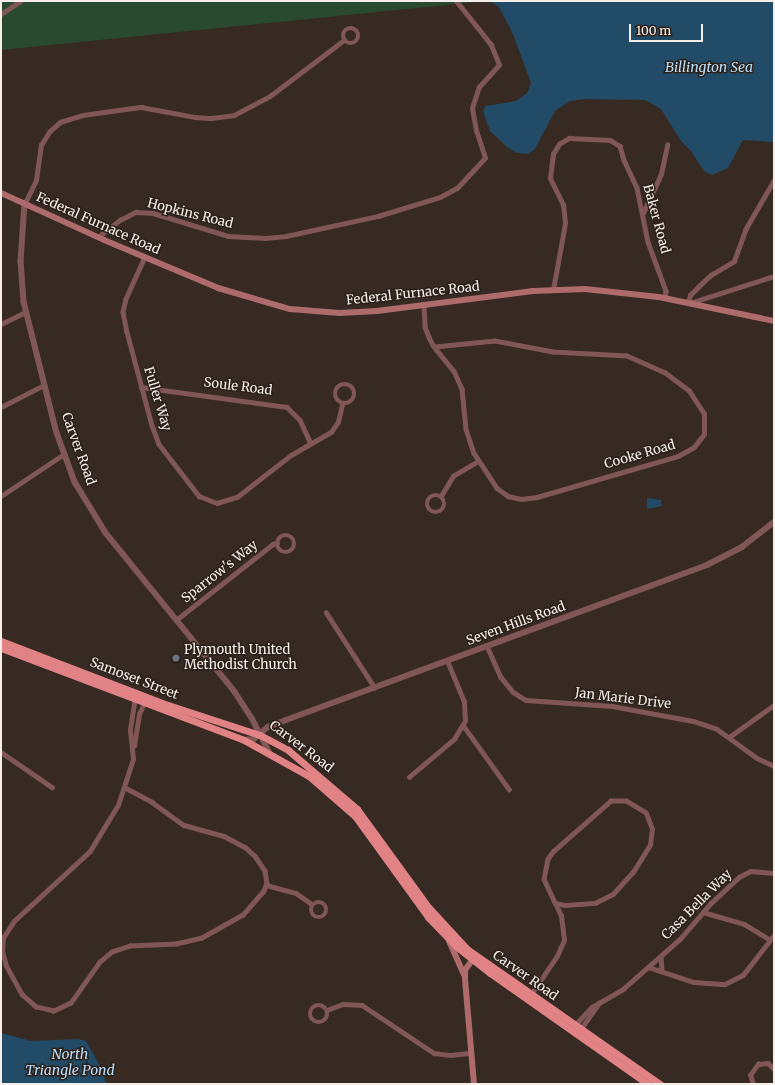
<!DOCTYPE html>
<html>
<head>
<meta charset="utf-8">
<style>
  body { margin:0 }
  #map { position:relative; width:775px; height:1085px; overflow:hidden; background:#362a23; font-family:Merriweather,serif }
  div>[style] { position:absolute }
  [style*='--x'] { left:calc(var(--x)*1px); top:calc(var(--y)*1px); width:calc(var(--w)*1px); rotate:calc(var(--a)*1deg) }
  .green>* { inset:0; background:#294930 }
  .water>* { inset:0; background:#214b67 }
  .minor>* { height:4.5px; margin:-2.25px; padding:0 2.25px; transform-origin:2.25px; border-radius:2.25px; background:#805656 }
  .minor>.ring { margin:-2.25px; padding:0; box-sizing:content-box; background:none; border:4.5px solid #805656; border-radius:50% }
  .tertiary>* { height:5.5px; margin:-2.75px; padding:0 2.75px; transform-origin:2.75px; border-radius:2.75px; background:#805656 }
  .secondary>* { height:6px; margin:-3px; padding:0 3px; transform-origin:3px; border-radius:3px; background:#ae6b6c }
  .trunk>* { height:7px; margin:-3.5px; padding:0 3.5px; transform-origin:3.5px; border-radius:3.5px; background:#e18284 }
  .dots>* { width:11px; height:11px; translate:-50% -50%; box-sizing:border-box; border:2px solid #2c211a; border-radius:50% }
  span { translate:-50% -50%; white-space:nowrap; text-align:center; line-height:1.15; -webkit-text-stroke:3px #2c211a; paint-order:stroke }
  .street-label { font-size:13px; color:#f6eee9 }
  .poi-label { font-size:13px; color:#f6eee9 }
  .left { translate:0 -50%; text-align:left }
  .water-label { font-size:14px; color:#b7defb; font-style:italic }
  .frame { position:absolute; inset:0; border:2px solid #f6eee9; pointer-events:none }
  .scale { position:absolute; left:629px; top:24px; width:74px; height:18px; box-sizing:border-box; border:2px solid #f6eee9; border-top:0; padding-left:5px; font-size:12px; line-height:14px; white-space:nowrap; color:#f6eee9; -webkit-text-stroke:3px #2c211a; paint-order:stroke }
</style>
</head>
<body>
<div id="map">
  <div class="green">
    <div style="clip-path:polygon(1px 1px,485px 1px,1px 50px)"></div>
  </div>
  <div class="water">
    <div style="clip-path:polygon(490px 1px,774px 1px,774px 142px,743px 140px,728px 168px,712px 175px,704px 171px,691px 151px,681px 141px,661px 109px,645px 100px,585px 99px,570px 101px,555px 111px,535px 149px,528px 154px,517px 153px,507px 147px,490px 131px,483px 111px,486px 106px,516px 101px,527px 93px,531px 83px,513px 34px,499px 7px)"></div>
    <div style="clip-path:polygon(647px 498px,661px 500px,662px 506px,647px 509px)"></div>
    <div style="clip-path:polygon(1px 1033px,31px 1041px,78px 1039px,86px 1041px,103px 1071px,106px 1084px,1px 1084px)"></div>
  </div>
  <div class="minor">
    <div style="--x:1;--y:14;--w:23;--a:-34"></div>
    <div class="ring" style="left:343px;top:28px;width:11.5px;height:11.5px"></div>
    <div style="--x:25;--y:203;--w:25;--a:-64"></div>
    <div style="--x:36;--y:180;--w:35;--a:-82"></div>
    <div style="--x:41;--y:145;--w:15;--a:-58"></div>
    <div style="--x:49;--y:132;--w:15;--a:-42"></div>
    <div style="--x:60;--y:122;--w:24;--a:-17"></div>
    <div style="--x:83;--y:115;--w:59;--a:-7.9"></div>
    <div style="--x:141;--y:107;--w:55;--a:10.5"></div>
    <div style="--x:195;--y:117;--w:16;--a:4"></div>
    <div style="--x:211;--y:118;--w:23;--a:-7"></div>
    <div style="--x:234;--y:115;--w:41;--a:-27.8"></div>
    <div style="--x:270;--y:96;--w:93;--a:-37.1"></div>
    <div style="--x:643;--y:213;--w:43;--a:-65.2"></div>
    <div style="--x:661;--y:174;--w:30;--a:-78"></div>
    <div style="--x:98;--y:237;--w:28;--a:-38"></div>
    <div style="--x:120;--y:220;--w:18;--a:-27"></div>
    <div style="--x:136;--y:212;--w:17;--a:3"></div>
    <div style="--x:153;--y:213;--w:78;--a:17"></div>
    <div style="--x:228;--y:236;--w:37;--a:3"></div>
    <div style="--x:265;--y:238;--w:21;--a:-5"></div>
    <div style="--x:286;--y:236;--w:94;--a:-12.3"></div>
    <div style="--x:378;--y:216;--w:65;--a:-17"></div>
    <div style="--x:440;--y:197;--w:19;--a:-28"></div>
    <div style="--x:457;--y:188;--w:41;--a:-47"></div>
    <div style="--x:485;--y:158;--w:28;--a:-108"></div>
    <div style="--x:476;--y:131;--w:23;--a:-100"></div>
    <div style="--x:472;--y:108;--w:22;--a:-72"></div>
    <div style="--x:479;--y:87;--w:30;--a:-48"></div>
    <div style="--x:499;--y:65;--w:22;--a:-112"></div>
    <div style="--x:491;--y:45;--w:56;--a:-128.5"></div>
    <div style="--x:145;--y:257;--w:46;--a:114.3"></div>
    <div style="--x:126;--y:299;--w:13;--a:103"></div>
    <div style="--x:123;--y:312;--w:20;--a:79"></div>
    <div style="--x:127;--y:332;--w:96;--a:75"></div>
    <div style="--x:152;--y:425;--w:20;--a:70"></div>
    <div style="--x:159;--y:444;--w:66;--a:52.4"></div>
    <div style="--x:199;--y:496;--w:19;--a:21"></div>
    <div style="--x:217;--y:503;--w:21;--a:-17"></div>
    <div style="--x:237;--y:497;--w:68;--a:-37.9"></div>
    <div style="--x:291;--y:455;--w:46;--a:-29.9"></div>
    <div style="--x:331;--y:432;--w:12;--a:-55"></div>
    <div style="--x:338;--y:422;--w:18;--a:-77"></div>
    <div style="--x:553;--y:290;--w:68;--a:-79.8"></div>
    <div style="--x:565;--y:223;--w:18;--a:-96"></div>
    <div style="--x:563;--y:205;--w:30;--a:-116"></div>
    <div style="--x:550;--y:178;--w:24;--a:-83"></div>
    <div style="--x:553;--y:154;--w:12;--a:-59"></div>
    <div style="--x:559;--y:144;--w:12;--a:-31"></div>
    <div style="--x:569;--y:138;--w:41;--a:2.8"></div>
    <div style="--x:610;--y:140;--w:12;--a:31"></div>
    <div style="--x:620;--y:146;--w:15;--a:74"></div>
    <div style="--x:624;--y:160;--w:31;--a:65"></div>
    <div style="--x:637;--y:188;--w:55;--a:78.5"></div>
    <div style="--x:648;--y:242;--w:52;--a:69.8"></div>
    <div style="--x:666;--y:291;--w:7;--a:98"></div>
    <div style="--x:688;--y:303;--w:8;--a:-76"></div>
    <div style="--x:690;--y:295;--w:13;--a:-45"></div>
    <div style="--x:699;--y:286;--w:16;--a:-43"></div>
    <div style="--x:711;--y:275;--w:27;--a:-31"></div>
    <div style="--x:734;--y:261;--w:33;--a:-70"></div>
    <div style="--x:745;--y:230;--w:58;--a:-59.9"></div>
    <div style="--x:690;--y:303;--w:88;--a:-17.8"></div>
    <div style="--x:424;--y:305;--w:22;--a:87"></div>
    <div style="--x:425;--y:327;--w:11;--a:68"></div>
    <div style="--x:429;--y:337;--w:9;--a:63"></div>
    <div style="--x:433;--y:345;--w:5;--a:53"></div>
    <div style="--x:436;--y:349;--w:28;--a:51"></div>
    <div style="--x:454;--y:371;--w:20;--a:66"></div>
    <div style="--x:462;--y:389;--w:40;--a:84.3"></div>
    <div style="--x:466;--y:429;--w:25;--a:72"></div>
    <div style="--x:474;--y:453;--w:42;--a:56.7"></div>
    <div style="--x:497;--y:488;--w:14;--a:36"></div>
    <div style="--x:508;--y:496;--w:13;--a:13"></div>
    <div style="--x:521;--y:499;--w:16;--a:-7"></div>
    <div style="--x:537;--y:497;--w:147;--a:-16.2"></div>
    <div style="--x:678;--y:456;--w:18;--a:-29"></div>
    <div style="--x:694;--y:447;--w:16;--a:-52"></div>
    <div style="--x:704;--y:434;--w:20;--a:-90"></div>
    <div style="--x:704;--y:414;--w:27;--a:-123"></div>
    <div style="--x:689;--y:391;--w:30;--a:-143"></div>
    <div style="--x:665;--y:373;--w:42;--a:-155.9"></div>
    <div style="--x:627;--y:356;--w:74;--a:-176.9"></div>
    <div style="--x:553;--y:352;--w:59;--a:-169.3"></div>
    <div style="--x:495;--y:341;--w:60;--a:174.3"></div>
    <div style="--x:1;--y:324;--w:28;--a:-26"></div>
    <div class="ring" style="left:335px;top:384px;width:15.5px;height:15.5px"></div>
    <div style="--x:141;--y:387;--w:147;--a:7.8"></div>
    <div style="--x:287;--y:407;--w:18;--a:45"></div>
    <div style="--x:300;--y:420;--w:26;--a:65"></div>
    <div style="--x:1;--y:407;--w:48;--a:-27.1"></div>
    <div class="ring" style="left:427px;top:495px;width:13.5px;height:13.5px"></div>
    <div style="--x:1;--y:496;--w:76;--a:-33.7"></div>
    <div style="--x:441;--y:496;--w:23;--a:-59"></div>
    <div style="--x:453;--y:476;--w:29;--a:-31"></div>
    <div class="ring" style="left:277px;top:535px;width:13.5px;height:13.5px"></div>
    <div style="--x:326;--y:612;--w:90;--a:57.2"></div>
    <div style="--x:176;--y:620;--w:123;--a:-38.1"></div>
    <div style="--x:273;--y:544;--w:4;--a:-14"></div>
    <div style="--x:487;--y:646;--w:34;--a:66"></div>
    <div style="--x:501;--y:677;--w:19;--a:51"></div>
    <div style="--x:513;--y:692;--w:15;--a:32"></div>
    <div style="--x:526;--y:700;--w:86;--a:4"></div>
    <div style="--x:612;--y:706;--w:82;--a:10.5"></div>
    <div style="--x:693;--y:721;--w:25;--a:18"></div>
    <div style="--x:717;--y:729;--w:49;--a:35.9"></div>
    <div style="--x:757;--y:758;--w:19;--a:25"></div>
    <div style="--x:463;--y:725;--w:79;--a:54.3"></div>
    <div style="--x:729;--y:737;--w:55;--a:-35.4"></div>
    <div style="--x:134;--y:746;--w:32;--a:-81"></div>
    <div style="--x:139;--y:714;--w:14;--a:-65"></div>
    <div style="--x:1;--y:752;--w:62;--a:34.5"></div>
    <div style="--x:409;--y:777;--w:59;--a:-40.2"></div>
    <div style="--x:454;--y:739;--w:21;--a:-59"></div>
    <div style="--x:465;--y:721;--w:19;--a:-93"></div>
    <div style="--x:464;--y:702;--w:44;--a:-112.5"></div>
    <div style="--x:126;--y:788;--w:30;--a:28"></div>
    <div style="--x:152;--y:802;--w:39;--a:36"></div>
    <div style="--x:184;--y:825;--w:41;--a:15.4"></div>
    <div style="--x:224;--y:836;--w:24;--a:28"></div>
    <div style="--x:245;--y:847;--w:13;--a:42"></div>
    <div style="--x:255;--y:856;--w:18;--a:56"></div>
    <div style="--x:265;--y:871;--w:12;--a:81"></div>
    <div style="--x:267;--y:883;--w:9;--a:111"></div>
    <div style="--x:264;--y:891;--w:32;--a:131"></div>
    <div style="--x:243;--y:915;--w:47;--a:150.7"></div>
    <div style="--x:202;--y:938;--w:26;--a:167"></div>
    <div style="--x:177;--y:944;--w:47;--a:177.6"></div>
    <div style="--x:130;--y:946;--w:19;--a:162"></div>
    <div style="--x:112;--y:952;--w:16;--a:140"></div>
    <div style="--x:100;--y:962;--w:50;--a:125.3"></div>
    <div style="--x:71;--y:1003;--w:19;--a:155"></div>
    <div style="--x:54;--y:1011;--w:18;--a:-167"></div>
    <div style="--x:36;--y:1007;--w:18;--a:-139"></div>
    <div style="--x:22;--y:995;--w:33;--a:-119"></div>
    <div style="--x:6;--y:966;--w:16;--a:-105"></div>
    <div style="--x:2;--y:951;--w:13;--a:-86"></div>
    <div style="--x:3;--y:938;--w:20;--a:-57"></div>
    <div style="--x:14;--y:921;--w:103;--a:-42.6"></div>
    <div style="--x:90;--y:851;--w:54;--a:-58.7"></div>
    <div style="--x:118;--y:805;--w:48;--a:-71.9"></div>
    <div style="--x:133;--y:759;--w:30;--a:-96"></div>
    <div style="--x:130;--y:729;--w:32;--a:-81"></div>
    <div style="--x:266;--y:885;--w:31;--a:15"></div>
    <div style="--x:296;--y:893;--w:19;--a:35"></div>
    <div class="ring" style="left:311px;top:902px;width:11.5px;height:11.5px"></div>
    <div style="--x:703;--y:912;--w:43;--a:16.3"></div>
    <div style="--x:744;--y:924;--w:29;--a:31"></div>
    <div style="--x:661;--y:956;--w:15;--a:86"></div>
    <div style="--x:648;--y:967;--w:48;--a:18.1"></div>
    <div style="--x:694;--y:982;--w:31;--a:4"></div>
    <div style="--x:725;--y:984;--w:20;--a:-27"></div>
    <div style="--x:743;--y:975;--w:51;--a:-52.2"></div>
    <div style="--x:530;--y:996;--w:48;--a:-56"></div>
    <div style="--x:557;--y:956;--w:17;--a:-66"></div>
    <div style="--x:564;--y:940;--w:24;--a:-97"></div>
    <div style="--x:561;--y:916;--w:14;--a:-115"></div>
    <div style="--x:555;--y:903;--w:10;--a:11"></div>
    <div style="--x:565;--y:905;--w:30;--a:-4"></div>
    <div style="--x:595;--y:903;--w:20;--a:-27"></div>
    <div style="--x:613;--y:894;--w:30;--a:-48"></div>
    <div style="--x:633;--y:872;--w:32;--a:-58"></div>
    <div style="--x:650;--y:845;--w:16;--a:-83"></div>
    <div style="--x:652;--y:829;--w:17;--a:-111"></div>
    <div style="--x:646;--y:813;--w:23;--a:-149"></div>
    <div style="--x:626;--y:801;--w:15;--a:180"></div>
    <div style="--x:611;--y:801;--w:76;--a:138.7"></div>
    <div style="--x:554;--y:851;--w:10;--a:127"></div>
    <div style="--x:548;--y:859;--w:20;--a:101"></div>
    <div style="--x:544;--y:879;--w:26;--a:65"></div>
    <div class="ring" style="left:310px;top:1005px;width:13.5px;height:13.5px"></div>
    <div style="--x:327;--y:1010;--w:17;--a:-21"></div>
    <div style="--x:343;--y:1004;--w:19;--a:3"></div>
    <div style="--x:362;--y:1005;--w:87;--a:33.7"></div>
    <div style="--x:434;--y:1053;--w:17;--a:7"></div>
    <div style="--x:451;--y:1055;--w:20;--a:-6"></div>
    <div style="--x:574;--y:1026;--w:26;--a:-47"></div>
    <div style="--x:592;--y:1007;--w:36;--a:-30"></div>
    <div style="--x:623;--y:989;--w:76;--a:-41.3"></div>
    <div style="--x:680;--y:939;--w:46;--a:-49.4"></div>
    <div style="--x:710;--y:904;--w:40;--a:-43"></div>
    <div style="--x:739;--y:877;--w:13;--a:-27"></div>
    <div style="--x:751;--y:871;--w:23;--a:5"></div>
    <div style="--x:580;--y:1030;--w:33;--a:-55"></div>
    <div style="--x:753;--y:1084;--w:9;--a:-108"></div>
    <div style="--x:750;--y:1075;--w:14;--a:-54"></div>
    <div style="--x:758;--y:1064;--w:10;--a:-6"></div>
    <div style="--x:768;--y:1063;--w:8;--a:45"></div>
  </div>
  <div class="tertiary">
    <div style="--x:25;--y:203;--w:58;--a:93.9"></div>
    <div style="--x:21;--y:261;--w:41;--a:85.8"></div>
    <div style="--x:24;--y:302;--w:135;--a:75.9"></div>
    <div style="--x:57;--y:433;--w:52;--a:69.8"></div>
    <div style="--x:75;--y:482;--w:60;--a:58.7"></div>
    <div style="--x:106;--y:533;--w:205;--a:50.9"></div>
    <div style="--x:235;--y:692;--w:31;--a:57"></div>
    <div style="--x:252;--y:718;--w:39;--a:63"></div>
    <div style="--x:244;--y:740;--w:10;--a:-6"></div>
    <div style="--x:254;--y:739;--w:18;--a:-41"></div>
    <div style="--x:268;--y:727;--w:19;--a:-21"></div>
    <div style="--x:286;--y:720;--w:449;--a:-20.2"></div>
    <div style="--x:707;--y:565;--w:39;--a:-27"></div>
    <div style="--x:742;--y:547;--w:41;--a:-38"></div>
  </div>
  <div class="secondary">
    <div style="--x:1;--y:193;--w:113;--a:24.5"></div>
    <div style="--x:104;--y:240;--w:124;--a:22.8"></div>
    <div style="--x:218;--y:288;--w:75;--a:16.3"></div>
    <div style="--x:290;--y:309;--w:50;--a:4.6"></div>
    <div style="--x:340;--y:313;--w:37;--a:-3"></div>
    <div style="--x:377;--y:311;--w:157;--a:-7.3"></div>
    <div style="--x:533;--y:291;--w:52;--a:-2.2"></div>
    <div style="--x:585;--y:289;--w:74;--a:6.2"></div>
    <div style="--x:659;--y:297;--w:117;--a:11.8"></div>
    <div style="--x:449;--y:941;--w:37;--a:66"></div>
    <div style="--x:474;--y:1084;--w:106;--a:-94.9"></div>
    <div style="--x:465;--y:978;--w:8;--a:-90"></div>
    <div style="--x:465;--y:970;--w:17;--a:-54"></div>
  </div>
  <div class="trunk">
    <div style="--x:1;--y:641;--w:179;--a:21"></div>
    <div style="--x:168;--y:705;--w:97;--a:18.1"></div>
    <div style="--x:260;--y:735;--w:32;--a:28"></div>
    <div style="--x:288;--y:750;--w:91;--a:40.5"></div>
    <div style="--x:357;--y:809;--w:122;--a:54"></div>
    <div style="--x:429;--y:908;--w:56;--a:47.2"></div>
    <div style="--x:467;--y:949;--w:236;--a:35"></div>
    <div style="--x:1;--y:648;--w:260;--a:20.7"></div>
    <div style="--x:244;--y:740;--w:74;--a:29"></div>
    <div style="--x:309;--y:776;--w:61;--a:41"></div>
    <div style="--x:355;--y:816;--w:125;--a:54.1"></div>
    <div style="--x:428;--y:917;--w:42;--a:46"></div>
    <div style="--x:457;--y:947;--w:42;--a:38.2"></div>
    <div style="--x:490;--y:973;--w:193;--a:35.1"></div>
  </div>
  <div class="dots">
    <div style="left:176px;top:658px;background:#6b7280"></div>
  </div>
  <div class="street-label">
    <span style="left:190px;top:214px;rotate:14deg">Hopkins Road</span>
    <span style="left:656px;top:219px;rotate:75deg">Baker Road</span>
    <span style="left:98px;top:224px;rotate:24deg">Federal Furnace Road</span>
    <span style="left:413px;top:294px;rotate:-6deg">Federal Furnace Road</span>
    <span style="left:238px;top:387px;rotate:7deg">Soule Road</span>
    <span style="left:157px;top:399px;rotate:73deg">Fuller Way</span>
    <span style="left:78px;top:449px;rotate:70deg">Carver Road</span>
    <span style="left:640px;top:455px;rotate:-16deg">Cooke Road</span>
    <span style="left:220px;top:572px;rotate:-38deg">Sparrow's Way</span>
    <span style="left:516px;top:624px;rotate:-20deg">Seven Hills Road</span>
    <span style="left:134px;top:679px;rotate:21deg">Samoset Street</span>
    <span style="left:623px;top:699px;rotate:7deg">Jan Marie Drive</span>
    <span style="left:301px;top:747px;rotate:37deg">Carver Road</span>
    <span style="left:697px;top:905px;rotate:-45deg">Casa Bella Way</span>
    <span style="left:525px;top:976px;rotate:35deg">Carver Road</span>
  </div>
  <div class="poi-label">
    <span class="left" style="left:184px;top:658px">Plymouth United<br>Methodist Church</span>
  </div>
  <div class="water-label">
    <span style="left:709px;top:67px">Billington Sea</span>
    <span style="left:70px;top:1062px">North<br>Triangle Pond</span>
  </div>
  <div class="frame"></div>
  <div class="scale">100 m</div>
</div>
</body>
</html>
